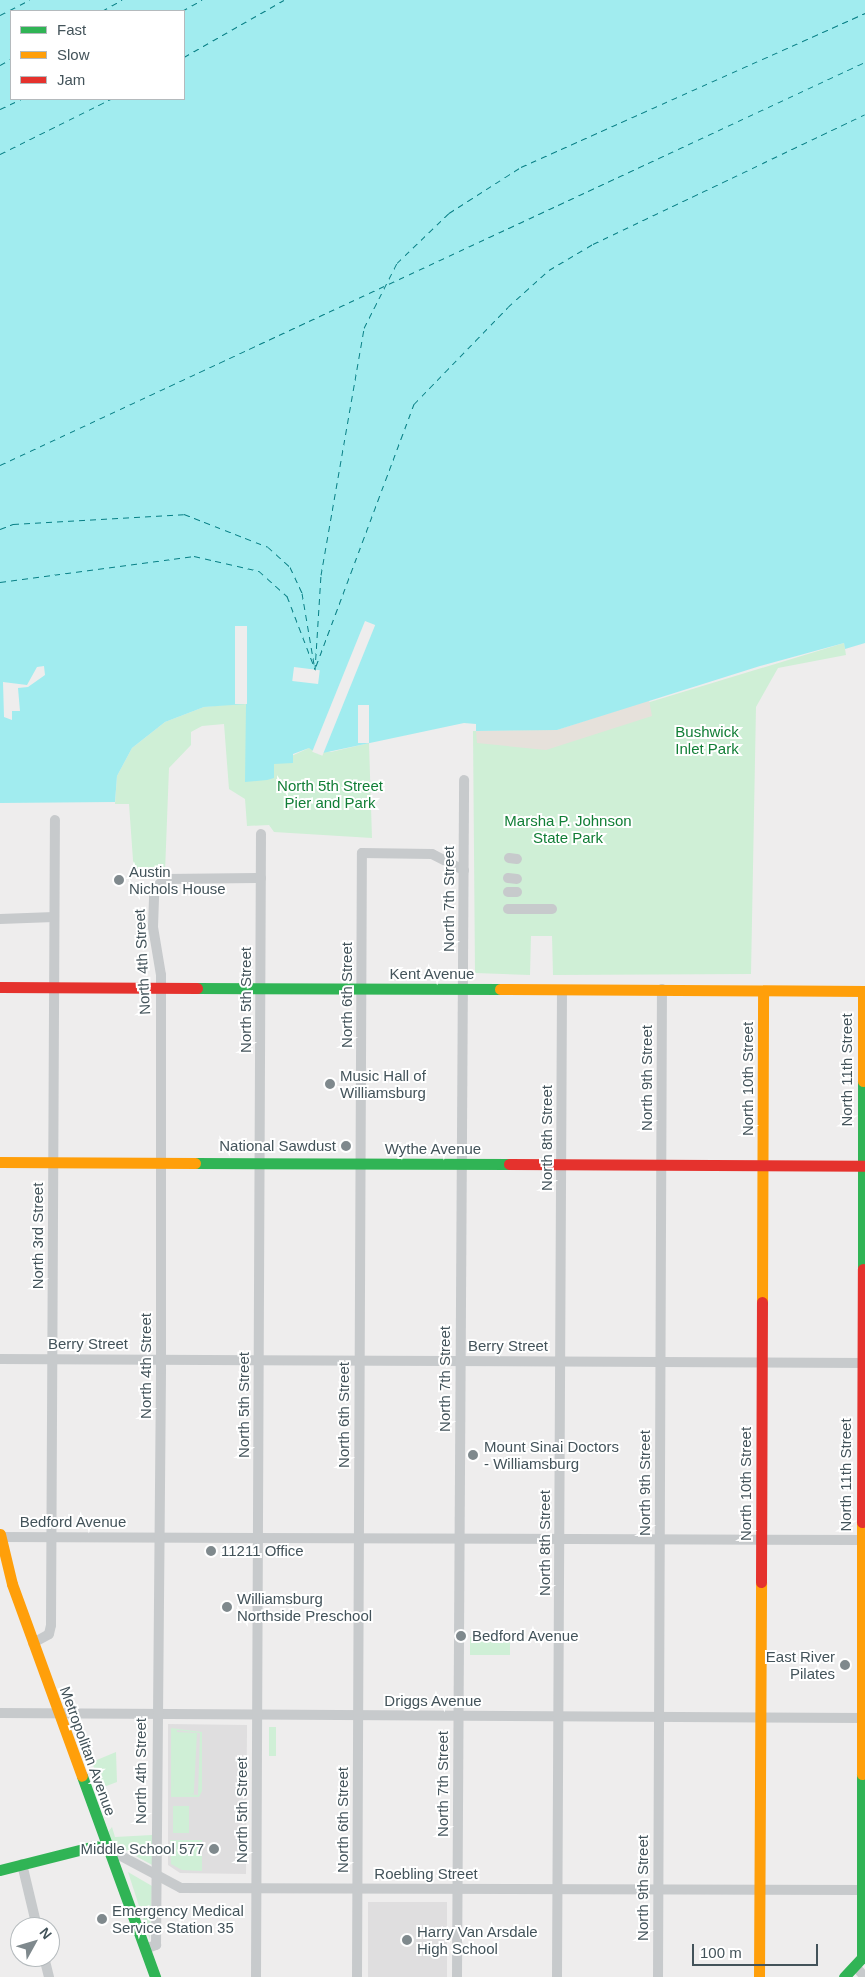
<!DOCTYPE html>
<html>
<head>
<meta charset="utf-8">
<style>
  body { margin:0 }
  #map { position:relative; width:865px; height:1977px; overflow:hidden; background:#eeeded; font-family:Arial,sans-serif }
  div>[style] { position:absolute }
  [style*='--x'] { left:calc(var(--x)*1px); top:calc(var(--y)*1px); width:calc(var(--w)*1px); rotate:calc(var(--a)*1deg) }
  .education>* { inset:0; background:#dfdedf; transform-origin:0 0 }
  .green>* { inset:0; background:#cfefd6; transform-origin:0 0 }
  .sand>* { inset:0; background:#e6e1db }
  .water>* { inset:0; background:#a1ecef }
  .pier>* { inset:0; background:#eeeded; transform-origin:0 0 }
  .ferry>* { height:1px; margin-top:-0.5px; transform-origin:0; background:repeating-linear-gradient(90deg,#077f85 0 6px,transparent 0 11px) }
  .street>* { height:10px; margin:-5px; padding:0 5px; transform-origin:5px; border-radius:5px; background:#c7cacc }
  .fast>* { height:11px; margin:-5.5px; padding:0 5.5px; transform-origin:5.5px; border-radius:5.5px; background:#30b455 }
  .slow>* { height:11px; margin:-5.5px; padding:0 5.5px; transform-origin:5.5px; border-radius:5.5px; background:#ff9f0a }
  .jam>* { height:11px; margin:-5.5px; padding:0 5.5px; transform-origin:5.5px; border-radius:5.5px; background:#e5322d }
  .dots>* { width:14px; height:14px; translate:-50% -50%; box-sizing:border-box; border:2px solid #fff; border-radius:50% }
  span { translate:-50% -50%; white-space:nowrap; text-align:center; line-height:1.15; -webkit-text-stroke:4px #fff; paint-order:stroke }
  .park-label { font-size:15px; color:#117e36 }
  .poi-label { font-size:15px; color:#43535a }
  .left { translate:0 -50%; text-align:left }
  .right { translate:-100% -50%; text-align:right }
  .street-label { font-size:15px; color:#43535a }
  .legend { position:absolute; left:10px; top:10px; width:175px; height:90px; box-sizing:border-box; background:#fff; border:1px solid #b4babd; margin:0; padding:6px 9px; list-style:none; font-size:15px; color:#43535a }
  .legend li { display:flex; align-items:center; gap:10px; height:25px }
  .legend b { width:25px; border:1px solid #b4babd }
  .north { position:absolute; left:10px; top:1917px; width:50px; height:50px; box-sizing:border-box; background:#fff; border:1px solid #b4babd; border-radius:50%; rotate:51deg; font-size:14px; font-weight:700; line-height:20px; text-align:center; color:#43535a }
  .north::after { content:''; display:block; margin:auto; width:18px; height:22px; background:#7f898d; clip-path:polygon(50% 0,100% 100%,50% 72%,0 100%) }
  .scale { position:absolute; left:692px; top:1944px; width:126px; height:22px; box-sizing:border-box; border:2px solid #43535a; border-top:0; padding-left:6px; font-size:15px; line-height:18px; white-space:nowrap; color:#43535a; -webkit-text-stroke:4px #fff; paint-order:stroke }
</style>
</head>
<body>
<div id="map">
  <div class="education">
    <div style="clip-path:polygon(168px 1724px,247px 1725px,246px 1874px,180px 1873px,168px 1865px)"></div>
    <div style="left:368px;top:1902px;width:79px;height:75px"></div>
  </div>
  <div class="green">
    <div style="clip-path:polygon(235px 626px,274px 764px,309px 748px,331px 752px,369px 743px,372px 838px,274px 832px,269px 825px,247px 826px,245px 799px,229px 789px,224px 724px,202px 726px,191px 732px,191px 745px,169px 768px,165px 872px,143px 877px,134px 874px,129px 804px,115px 804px,117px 776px,132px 748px,165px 722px,204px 707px,234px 704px)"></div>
    <div style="clip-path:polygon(844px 643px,846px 655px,778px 668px,756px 707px,751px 974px,553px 975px,552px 936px,531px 936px,530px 975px,475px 973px,473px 731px,558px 730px)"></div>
    <div style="left:470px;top:1637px;width:40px;height:18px"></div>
    <div style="left:269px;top:1727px;width:7px;height:29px"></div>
    <div style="clip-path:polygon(evenodd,171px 1728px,202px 1732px,202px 1791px,199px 1797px,171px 1797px,171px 1728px,177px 1730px,200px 1733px,198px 1795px,173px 1792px,177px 1730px)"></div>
    <div style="left:176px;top:1732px;width:21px;height:61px;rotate:3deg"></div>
    <div style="clip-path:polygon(116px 1752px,117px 1782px,101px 1788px,92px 1762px)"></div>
    <div style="left:173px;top:1806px;width:16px;height:27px"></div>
    <div style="clip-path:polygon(112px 1827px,115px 1837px,152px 1835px,154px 1866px,112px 1843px,108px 1832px)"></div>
    <div style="clip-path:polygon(170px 1840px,202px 1840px,202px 1871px,182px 1870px,171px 1864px)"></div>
    <div style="clip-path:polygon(128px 1872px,152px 1886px,150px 1940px)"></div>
  </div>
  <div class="sand">
    <div style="clip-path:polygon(649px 700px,652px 716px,546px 750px,477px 743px,476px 731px,557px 730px)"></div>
  </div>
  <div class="water">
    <div style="clip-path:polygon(evenodd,0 0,865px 0,865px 643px,845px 649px,844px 643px,760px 666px,557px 730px,476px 731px,476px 724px,464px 723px,318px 754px,309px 748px,293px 754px,293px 763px,274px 764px,274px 778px,267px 780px,245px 782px,246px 704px,204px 707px,165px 722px,132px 748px,117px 776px,115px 802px,0 803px,0 0,11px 11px,184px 11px,184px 99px,11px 99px,11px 11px)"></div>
  </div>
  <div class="pier">
    <div style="left:365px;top:621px;width:11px;height:141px;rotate:22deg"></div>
    <div style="left:235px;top:626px;width:12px;height:78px"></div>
    <div style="clip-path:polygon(44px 666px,45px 675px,28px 687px,18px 688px,20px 711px,12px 711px,12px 720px,4px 717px,3px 682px,27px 685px,37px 667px)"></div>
    <div style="left:294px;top:667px;width:26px;height:14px;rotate:7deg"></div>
    <div style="left:358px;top:705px;width:11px;height:38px"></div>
  </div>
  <div class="ferry">
    <div style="--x:102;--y:11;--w:23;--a:-29"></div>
    <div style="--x:182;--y:11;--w:23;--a:-29"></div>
    <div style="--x:0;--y:15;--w:33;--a:-27"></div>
    <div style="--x:184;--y:57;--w:115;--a:-29.7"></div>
    <div style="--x:0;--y:65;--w:13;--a:-29"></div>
    <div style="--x:0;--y:109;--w:23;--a:-25"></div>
    <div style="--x:0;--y:154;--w:124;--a:-26.4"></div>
    <div style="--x:0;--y:465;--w:954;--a:-24.98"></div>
    <div style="--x:0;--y:529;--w:14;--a:-21"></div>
    <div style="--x:13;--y:524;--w:171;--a:-3.3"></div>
    <div style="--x:184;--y:514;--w:90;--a:21.4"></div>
    <div style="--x:268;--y:547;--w:30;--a:42"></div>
    <div style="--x:290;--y:567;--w:29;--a:65"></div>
    <div style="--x:302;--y:593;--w:72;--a:80.4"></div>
    <div style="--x:0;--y:582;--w:196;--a:-7.6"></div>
    <div style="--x:194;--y:556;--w:67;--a:13"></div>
    <div style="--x:259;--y:571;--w:38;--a:42"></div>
    <div style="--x:287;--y:596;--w:78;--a:69"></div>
    <div style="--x:316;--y:666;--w:280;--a:-69.5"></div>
    <div style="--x:414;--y:404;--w:135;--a:-45.9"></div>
    <div style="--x:508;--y:307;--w:55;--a:-42.1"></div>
    <div style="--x:549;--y:270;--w:51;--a:-30.6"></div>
    <div style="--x:593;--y:244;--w:301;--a:-25.5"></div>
    <div style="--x:315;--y:670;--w:95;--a:-86.4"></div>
    <div style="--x:321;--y:575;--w:251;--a:-80.1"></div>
    <div style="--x:364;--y:328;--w:73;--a:-63.1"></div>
    <div style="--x:397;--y:263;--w:72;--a:-43.9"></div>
    <div style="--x:449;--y:213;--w:85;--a:-32.6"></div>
    <div style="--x:521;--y:167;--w:377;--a:-24.1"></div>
  </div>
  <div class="street">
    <div style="--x:509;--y:858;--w:8;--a:7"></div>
    <div style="--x:508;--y:878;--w:9;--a:6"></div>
    <div style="--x:508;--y:892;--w:9;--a:0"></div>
    <div style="--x:508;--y:909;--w:44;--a:0"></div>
    <div style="--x:0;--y:919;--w:54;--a:-2.1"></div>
    <div style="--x:0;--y:1359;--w:865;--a:0.26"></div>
    <div style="--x:0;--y:1537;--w:865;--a:0.2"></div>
    <div style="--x:33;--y:1643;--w:18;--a:-29"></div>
    <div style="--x:49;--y:1634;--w:9;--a:-77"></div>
    <div style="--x:51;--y:1625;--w:805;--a:-89.72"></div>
    <div style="--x:0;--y:1713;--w:865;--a:0.33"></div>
    <div style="--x:108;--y:1849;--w:83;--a:28.1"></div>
    <div style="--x:181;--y:1888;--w:684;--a:0.17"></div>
    <div style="--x:22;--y:1864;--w:65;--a:76.6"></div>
    <div style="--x:145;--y:1949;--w:12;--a:-20"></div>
    <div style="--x:156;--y:1945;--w:576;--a:-89.5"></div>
    <div style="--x:161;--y:1369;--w:394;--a:-90"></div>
    <div style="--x:161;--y:975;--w:49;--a:-99.5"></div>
    <div style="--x:153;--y:927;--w:38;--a:-88"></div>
    <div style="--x:154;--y:889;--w:15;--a:-42"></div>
    <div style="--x:165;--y:879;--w:96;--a:-0.6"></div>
    <div style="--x:44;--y:1957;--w:21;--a:76"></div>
    <div style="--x:855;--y:1966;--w:15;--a:48"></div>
    <div style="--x:256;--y:1977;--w:1143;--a:-89.75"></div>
    <div style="--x:357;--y:1977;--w:1124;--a:-89.75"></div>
    <div style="--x:362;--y:853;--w:70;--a:0.8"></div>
    <div style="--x:432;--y:854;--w:36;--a:27"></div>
    <div style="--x:457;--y:1977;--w:1197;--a:-89.66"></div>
    <div style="--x:557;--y:1977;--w:987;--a:-89.71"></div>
    <div style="--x:658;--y:1977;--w:988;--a:-89.77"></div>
  </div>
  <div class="fast">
    <div style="--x:197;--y:988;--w:303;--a:0.2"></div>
    <div style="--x:195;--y:1163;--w:314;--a:0.2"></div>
    <div style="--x:863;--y:1269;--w:188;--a:-90"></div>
    <div style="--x:82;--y:1776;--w:214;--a:70"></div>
    <div style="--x:0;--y:1870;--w:98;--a:-14.2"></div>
    <div style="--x:95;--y:1846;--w:13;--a:13"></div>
    <div style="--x:844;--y:1977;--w:26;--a:-47"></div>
    <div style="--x:862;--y:1958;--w:184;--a:-90"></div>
  </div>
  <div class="slow">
    <div style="--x:500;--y:989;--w:365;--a:0.3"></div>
    <div style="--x:863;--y:1081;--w:90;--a:-90"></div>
    <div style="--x:0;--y:1162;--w:195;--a:0.3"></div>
    <div style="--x:762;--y:1302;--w:311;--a:-89.8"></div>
    <div style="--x:0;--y:1534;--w:51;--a:76.5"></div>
    <div style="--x:12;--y:1584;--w:204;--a:70"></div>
    <div style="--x:862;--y:1774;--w:252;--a:-90"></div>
    <div style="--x:759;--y:1977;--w:395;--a:-89.7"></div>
  </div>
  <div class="jam">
    <div style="--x:0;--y:987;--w:197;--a:0.3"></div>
    <div style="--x:509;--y:1164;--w:356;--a:0.3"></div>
    <div style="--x:862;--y:1522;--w:253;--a:-89.8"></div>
    <div style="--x:761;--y:1582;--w:280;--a:-89.8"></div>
  </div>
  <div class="dots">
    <div style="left:119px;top:880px;background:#7f898d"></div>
    <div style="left:330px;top:1084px;background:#7f898d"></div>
    <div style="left:346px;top:1146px;background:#7f898d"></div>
    <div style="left:473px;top:1455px;background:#7f898d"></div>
    <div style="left:211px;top:1551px;background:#7f898d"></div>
    <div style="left:227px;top:1607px;background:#7f898d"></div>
    <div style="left:461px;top:1636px;background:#7f898d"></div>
    <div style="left:845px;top:1665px;background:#7f898d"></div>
    <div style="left:214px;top:1849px;background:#7f898d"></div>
    <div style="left:102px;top:1919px;background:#7f898d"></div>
    <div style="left:407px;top:1940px;background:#7f898d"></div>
  </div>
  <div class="park-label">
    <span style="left:707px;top:740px">Bushwick<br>Inlet Park</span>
    <span style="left:330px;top:794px">North 5th Street<br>Pier and Park</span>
    <span style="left:568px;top:829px">Marsha P. Johnson<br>State Park</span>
  </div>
  <div class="poi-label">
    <span class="left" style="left:129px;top:880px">Austin<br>Nichols House</span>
    <span class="left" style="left:340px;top:1084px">Music Hall of<br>Williamsburg</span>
    <span class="right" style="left:336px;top:1146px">National Sawdust</span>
    <span class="left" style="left:484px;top:1455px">Mount Sinai Doctors<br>- Williamsburg</span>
    <span class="left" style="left:221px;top:1551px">11211 Office</span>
    <span class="left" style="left:237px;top:1607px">Williamsburg<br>Northside Preschool</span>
    <span class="left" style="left:472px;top:1636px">Bedford Avenue</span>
    <span class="right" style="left:835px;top:1665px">East River<br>Pilates</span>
    <span class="right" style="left:204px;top:1849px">Middle School 577</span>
    <span class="left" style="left:112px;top:1919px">Emergency Medical<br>Service Station 35</span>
    <span class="left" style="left:417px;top:1940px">Harry Van Arsdale<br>High School</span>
  </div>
  <div class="street-label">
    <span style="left:449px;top:899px;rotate:-90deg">North 7th Street</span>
    <span style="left:142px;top:962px;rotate:-93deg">North 4th Street</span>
    <span style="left:432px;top:974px">Kent Avenue</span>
    <span style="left:347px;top:995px;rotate:-90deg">North 6th Street</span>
    <span style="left:246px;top:1000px;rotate:-90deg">North 5th Street</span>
    <span style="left:847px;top:1070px;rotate:-90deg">North 11th Street</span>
    <span style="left:647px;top:1078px;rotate:-90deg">North 9th Street</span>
    <span style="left:748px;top:1079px;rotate:-90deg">North 10th Street</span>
    <span style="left:547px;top:1138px;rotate:-90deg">North 8th Street</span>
    <span style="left:433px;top:1149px">Wythe Avenue</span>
    <span style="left:38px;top:1236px;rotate:-90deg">North 3rd Street</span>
    <span style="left:88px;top:1344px">Berry Street</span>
    <span style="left:508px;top:1346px">Berry Street</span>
    <span style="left:146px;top:1366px;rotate:-90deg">North 4th Street</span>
    <span style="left:445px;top:1379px;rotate:-90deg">North 7th Street</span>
    <span style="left:244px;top:1405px;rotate:-90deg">North 5th Street</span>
    <span style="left:344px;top:1415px;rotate:-90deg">North 6th Street</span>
    <span style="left:846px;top:1475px;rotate:-90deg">North 11th Street</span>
    <span style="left:645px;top:1483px;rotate:-90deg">North 9th Street</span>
    <span style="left:746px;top:1484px;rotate:-90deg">North 10th Street</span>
    <span style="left:73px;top:1522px">Bedford Avenue</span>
    <span style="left:545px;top:1543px;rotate:-90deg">North 8th Street</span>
    <span style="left:433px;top:1701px">Driggs Avenue</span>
    <span style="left:88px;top:1751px;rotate:70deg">Metropolitan Avenue</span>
    <span style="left:141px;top:1771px;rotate:-90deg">North 4th Street</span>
    <span style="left:443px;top:1784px;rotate:-90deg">North 7th Street</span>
    <span style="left:242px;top:1810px;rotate:-90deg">North 5th Street</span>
    <span style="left:343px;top:1820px;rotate:-90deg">North 6th Street</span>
    <span style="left:426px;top:1874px">Roebling Street</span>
    <span style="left:643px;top:1888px;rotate:-90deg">North 9th Street</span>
  </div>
  <ul class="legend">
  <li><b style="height:6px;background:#30b455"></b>Fast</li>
  <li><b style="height:6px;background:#ff9f0a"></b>Slow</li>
  <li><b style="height:6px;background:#e5322d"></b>Jam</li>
  </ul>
  <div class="north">N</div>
  <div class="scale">100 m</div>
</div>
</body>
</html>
